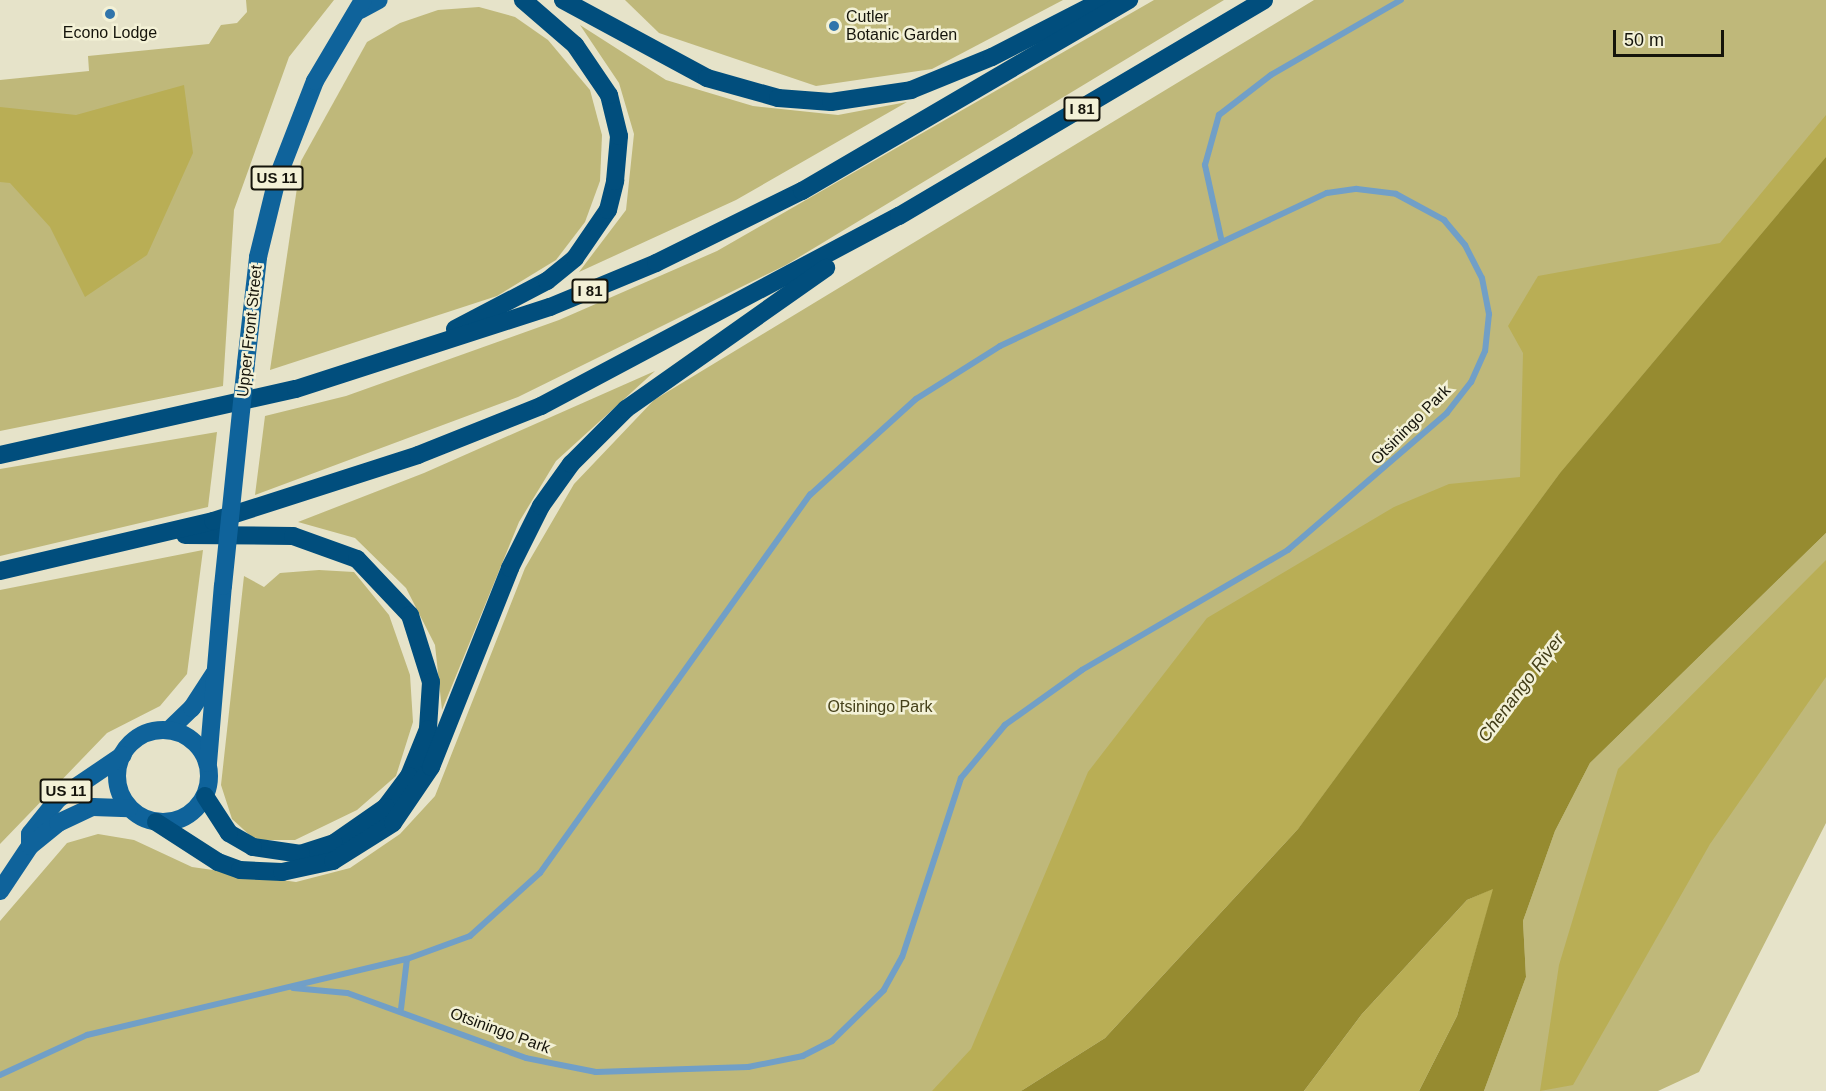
<!DOCTYPE html>
<html>
<head>
<meta charset="utf-8">
<style>
  body { margin:0 }
  #map { position:relative; width:1826px; height:1091px; overflow:hidden; background:#e6e3c9; font-family:Helvetica,sans-serif }
  div>[style] { position:absolute }
  [style*='--x'] { left:calc(var(--x)*1px); top:calc(var(--y)*1px); width:calc(var(--w)*1px); rotate:calc(var(--a)*1deg) }
  .green>* { inset:0; background:#bfb87a }
  .forest>* { inset:0; background:#b9ae55 }
  .water>* { inset:0; background:#968b30 }
  .lane>* { height:6px; margin:-3px; padding:0 3px; transform-origin:3px; border-radius:3px; background:#719fc7 }
  .primary>* { height:18px; margin:-9px; padding:0 9px; transform-origin:9px; border-radius:9px; background:#0f639b }
  .primary>.ring { margin:-9px; padding:0; box-sizing:content-box; background:none; border:18px solid #0f639b; border-radius:50% }
  .highway>* { height:18px; margin:-9px; padding:0 9px; transform-origin:9px; border-radius:9px; background:#014e7d }
  .primary-bridge>* { height:18px; margin:-9px; padding:0 9px; transform-origin:9px; border-radius:9px; background:#0f639b }
  .dots>* { width:16px; height:16px; translate:-50% -50%; box-sizing:border-box; border:3px solid #f3f1d6; border-radius:50% }
  span { translate:-50% -50%; white-space:nowrap; text-align:center; line-height:1.15; -webkit-text-stroke:5px #f3f1d6; paint-order:stroke }
  .shield-label span { padding:2px 4px; background:#f3f1d6; border:2px solid; border-radius:4px; -webkit-text-stroke-width:0 }
  .shield-label { font-size:15px; color:#15140b; font-weight:700 }
  .poi-label { font-size:16px; color:#15140b }
  .left { translate:0 -50%; text-align:left }
  .street-label { font-size:16px; color:#15140b }
  .park-label { font-size:16px; color:#45401a }
  .water-label { font-size:18px; color:#423d17; font-style:italic }
  .scale { position:absolute; left:1613px; top:30px; width:111px; height:27px; box-sizing:border-box; border:3px solid #15140b; border-top:0; padding-left:8px; font-size:18px; line-height:21px; white-space:nowrap; color:#15140b; -webkit-text-stroke:4px #f3f1d6; paint-order:stroke }
</style>
</head>
<body>
<div id="map">
  <div class="green">
    <div style="clip-path:polygon(246px 0,334px 0,289px 57px,234px 210px,223px 386px,0 431px,0 80px,89px 71px,88px 56px,209px 44px,221px 25px,237px 23px,247px 12px)"></div>
    <div style="clip-path:polygon(625px 0,1063px 0,932px 69px,816px 86px,659px 33px)"></div>
    <div style="clip-path:polygon(1154px 0,1224px 0,786px 265px,518px 397px,255px 495px,265px 416px,346px 396px,559px 320px,717px 251px)"></div>
    <div style="clip-path:polygon(1314px 0,1826px 0,1826px 163px,1298px 829px,1021px 1091px,0 1091px,0 921px,67px 843px,98px 834px,134px 840px,192px 867px,296px 882px,350px 868px,400px 834px,435px 796px,525px 568px,574px 484px,654px 400px)"></div>
    <div style="clip-path:polygon(479px 7px,515px 17px,548px 40px,590px 90px,602px 135px,600px 181px,585px 222px,556px 260px,497px 296px,270px 370px,301px 161px,367px 42px,400px 23px,438px 10px)"></div>
    <div style="clip-path:polygon(580px 25px,666px 80px,753px 106px,838px 115px,907px 102px,736px 200px,579px 272px,626px 210px,634px 134px,619px 83px)"></div>
    <div style="clip-path:polygon(655px 371px,556px 461px,519px 522px,442px 710px,435px 645px,406px 588px,355px 538px,298px 522px,424px 473px)"></div>
    <div style="clip-path:polygon(217px 432px,208px 507px,0 556px,0 469px)"></div>
    <div style="clip-path:polygon(1826px 533px,1826px 823px,1699px 1072px,1658px 1091px,1484px 1091px,1526px 977px,1523px 921px,1555px 831px,1590px 763px)"></div>
    <div style="clip-path:polygon(203px 550px,187px 674px,160px 706px,107px 733px,0 844px,0 590px)"></div>
    <div style="clip-path:polygon(319px 570px,354px 572px,389px 615px,410px 675px,413px 722px,396px 776px,357px 810px,295px 840px,255px 840px,232px 819px,221px 785px,244px 576px,264px 587px,280px 573px)"></div>
  </div>
  <div class="forest">
    <div style="clip-path:polygon(184px 85px,193px 153px,147px 255px,85px 297px,50px 227px,10px 183px,0 182px,0 107px,76px 115px)"></div>
    <div style="clip-path:polygon(1826px 115px,1826px 157px,1560px 473px,1298px 829px,1105px 1038px,1021px 1091px,932px 1091px,971px 1049px,1088px 772px,1207px 618px,1394px 507px,1449px 484px,1520px 477px,1523px 353px,1508px 326px,1538px 276px,1720px 243px)"></div>
    <div style="clip-path:polygon(1826px 560px,1826px 677px,1710px 844px,1573px 1085px,1540px 1091px,1559px 965px,1618px 769px)"></div>
    <div style="clip-path:polygon(1494px 888px,1457px 1016px,1419px 1091px,1304px 1091px,1362px 1014px,1467px 900px)"></div>
  </div>
  <div class="water">
    <div style="clip-path:polygon(1826px 157px,1826px 533px,1590px 763px,1555px 831px,1523px 921px,1526px 977px,1484px 1091px,1419px 1091px,1457px 1016px,1493px 889px,1467px 900px,1362px 1014px,1304px 1091px,1021px 1091px,1105px 1038px,1298px 829px,1560px 473px)"></div>
  </div>
  <div class="lane">
    <div style="--x:1221;--y:238;--w:75;--a:-102.4"></div>
    <div style="--x:1205;--y:165;--w:52;--a:-74.4"></div>
    <div style="--x:1219;--y:115;--w:66;--a:-37.6"></div>
    <div style="--x:1271;--y:75;--w:150;--a:-30"></div>
    <div style="--x:401;--y:1009;--w:50;--a:-83.2"></div>
    <div style="--x:0;--y:1075;--w:96;--a:-24.7"></div>
    <div style="--x:87;--y:1035;--w:329;--a:-13.4"></div>
    <div style="--x:407;--y:959;--w:67;--a:-20.1"></div>
    <div style="--x:470;--y:936;--w:94;--a:-42"></div>
    <div style="--x:540;--y:873;--w:465;--a:-54.5"></div>
    <div style="--x:810;--y:495;--w:143;--a:-42.2"></div>
    <div style="--x:916;--y:399;--w:99;--a:-32.2"></div>
    <div style="--x:1000;--y:346;--w:361;--a:-25.1"></div>
    <div style="--x:1327;--y:193;--w:30;--a:-8"></div>
    <div style="--x:1357;--y:189;--w:39;--a:7"></div>
    <div style="--x:1396;--y:194;--w:55;--a:28.4"></div>
    <div style="--x:1444;--y:220;--w:33;--a:50"></div>
    <div style="--x:1465;--y:245;--w:37;--a:63"></div>
    <div style="--x:1482;--y:278;--w:37;--a:79"></div>
    <div style="--x:1489;--y:314;--w:37;--a:96"></div>
    <div style="--x:1485;--y:351;--w:34;--a:114"></div>
    <div style="--x:1471;--y:382;--w:39;--a:128"></div>
    <div style="--x:1447;--y:413;--w:210;--a:139.3"></div>
    <div style="--x:1288;--y:550;--w:238;--a:149.8"></div>
    <div style="--x:1082;--y:670;--w:95;--a:144.5"></div>
    <div style="--x:1005;--y:725;--w:69;--a:129.7"></div>
    <div style="--x:961;--y:778;--w:188;--a:108.2"></div>
    <div style="--x:902;--y:957;--w:38;--a:119"></div>
    <div style="--x:884;--y:990;--w:73;--a:135.6"></div>
    <div style="--x:832;--y:1041;--w:33;--a:153"></div>
    <div style="--x:803;--y:1056;--w:56;--a:168.7"></div>
    <div style="--x:748;--y:1067;--w:152;--a:178.1"></div>
    <div style="--x:596;--y:1072;--w:71;--a:-168.7"></div>
    <div style="--x:526;--y:1058;--w:190;--a:-160"></div>
    <div style="--x:347;--y:993;--w:54;--a:-174.7"></div>
  </div>
  <div class="primary">
    <div style="--x:360;--y:10;--w:21;--a:-28"></div>
    <div style="--x:246;--y:363;--w:107;--a:-83.5"></div>
    <div style="--x:258;--y:257;--w:80;--a:-76.3"></div>
    <div style="--x:277;--y:179;--w:105;--a:-68.8"></div>
    <div style="--x:315;--y:81;--w:94;--a:-59.3"></div>
    <div style="--x:169;--y:730;--w:32;--a:-44"></div>
    <div style="--x:192;--y:708;--w:40;--a:-57.1"></div>
    <div class="ring" style="left:117px;top:730px;width:74px;height:74px"></div>
    <div style="--x:208;--y:763;--w:178;--a:-85.2"></div>
    <div style="--x:30;--y:844;--w:10;--a:-90"></div>
    <div style="--x:30;--y:834;--w:45;--a:-51.3"></div>
    <div style="--x:58;--y:799;--w:78;--a:-34.1"></div>
    <div style="--x:0;--y:891;--w:54;--a:-56.3"></div>
    <div style="--x:30;--y:846;--w:36;--a:-39"></div>
    <div style="--x:58;--y:823;--w:38;--a:-25"></div>
    <div style="--x:93;--y:807;--w:36;--a:2"></div>
  </div>
  <div class="highway">
    <div style="--x:563;--y:0;--w:164;--a:28.4"></div>
    <div style="--x:707;--y:78;--w:74;--a:15.7"></div>
    <div style="--x:778;--y:98;--w:53;--a:4.3"></div>
    <div style="--x:831;--y:102;--w:81;--a:-8.5"></div>
    <div style="--x:911;--y:90;--w:87;--a:-22.2"></div>
    <div style="--x:992;--y:57;--w:125;--a:-27.2"></div>
    <div style="--x:455;--y:329;--w:104;--a:-27.6"></div>
    <div style="--x:547;--y:281;--w:36;--a:-39"></div>
    <div style="--x:575;--y:258;--w:58;--a:-55.5"></div>
    <div style="--x:608;--y:210;--w:30;--a:-76"></div>
    <div style="--x:615;--y:181;--w:45;--a:-84.9"></div>
    <div style="--x:619;--y:136;--w:42;--a:-103.7"></div>
    <div style="--x:609;--y:95;--w:60;--a:-124.2"></div>
    <div style="--x:575;--y:45;--w:69;--a:-139.1"></div>
    <div style="--x:0;--y:455;--w:303;--a:-12.6"></div>
    <div style="--x:296;--y:389;--w:267;--a:-17.9"></div>
    <div style="--x:550;--y:307;--w:115;--a:-22.5"></div>
    <div style="--x:656;--y:263;--w:163;--a:-26.3"></div>
    <div style="--x:802;--y:191;--w:379;--a:-30.3"></div>
    <div style="--x:185;--y:535;--w:108;--a:0.5"></div>
    <div style="--x:293;--y:536;--w:68;--a:19.8"></div>
    <div style="--x:357;--y:559;--w:77;--a:46.6"></div>
    <div style="--x:410;--y:615;--w:70;--a:72.6"></div>
    <div style="--x:431;--y:682;--w:47;--a:93.7"></div>
    <div style="--x:428;--y:729;--w:51;--a:112"></div>
    <div style="--x:409;--y:776;--w:39;--a:127"></div>
    <div style="--x:386;--y:807;--w:63;--a:145.3"></div>
    <div style="--x:334;--y:843;--w:35;--a:162"></div>
    <div style="--x:301;--y:854;--w:49;--a:-171.7"></div>
    <div style="--x:253;--y:847;--w:28;--a:-150"></div>
    <div style="--x:229;--y:833;--w:44;--a:-123"></div>
    <div style="--x:0;--y:571;--w:219;--a:-13.2"></div>
    <div style="--x:213;--y:521;--w:215;--a:-17.8"></div>
    <div style="--x:418;--y:455;--w:132;--a:-21.7"></div>
    <div style="--x:541;--y:406;--w:405;--a:-28"></div>
    <div style="--x:899;--y:216;--w:424;--a:-30.6"></div>
    <div style="--x:156;--y:822;--w:74;--a:32.8"></div>
    <div style="--x:218;--y:862;--w:23;--a:20"></div>
    <div style="--x:240;--y:870;--w:42;--a:2.7"></div>
    <div style="--x:282;--y:872;--w:52;--a:-12.2"></div>
    <div style="--x:333;--y:861;--w:71;--a:-32.3"></div>
    <div style="--x:393;--y:823;--w:68;--a:-55.8"></div>
    <div style="--x:431;--y:767;--w:214;--a:-68.3"></div>
    <div style="--x:510;--y:568;--w:69;--a:-63.4"></div>
    <div style="--x:541;--y:506;--w:52;--a:-54.5"></div>
    <div style="--x:571;--y:464;--w:78;--a:-45"></div>
    <div style="--x:626;--y:409;--w:245;--a:-35.2"></div>
  </div>
  <div class="primary-bridge">
    <div style="--x:223;--y:586;--w:224;--a:-84.1"></div>
  </div>
  <div class="dots">
    <div style="left:110px;top:14px;background:#3175ab"></div>
    <div style="left:834px;top:26px;background:#3175ab"></div>
  </div>
  <div class="shield-label">
    <span style="left:1082px;top:109px">I 81</span>
    <span style="left:277px;top:178px">US 11</span>
    <span style="left:590px;top:291px">I 81</span>
    <span style="left:66px;top:791px">US 11</span>
  </div>
  <div class="poi-label">
    <span class="left" style="left:846px;top:26px">Cutler<br>Botanic Garden</span>
    <span style="left:110px;top:33px">Econo Lodge</span>
  </div>
  <div class="street-label">
    <span style="left:250px;top:331px;rotate:-84deg">Upper Front Street</span>
    <span style="left:1411px;top:425px;rotate:-45deg">Otsiningo Park</span>
    <span style="left:500px;top:1031px;rotate:20deg">Otsiningo Park</span>
  </div>
  <div class="park-label">
    <span style="left:880px;top:707px">Otsiningo Park</span>
  </div>
  <div class="water-label">
    <span style="left:1521px;top:688px;rotate:-53deg">Chenango River</span>
  </div>
  <div class="scale">50 m</div>
</div>
</body>
</html>
